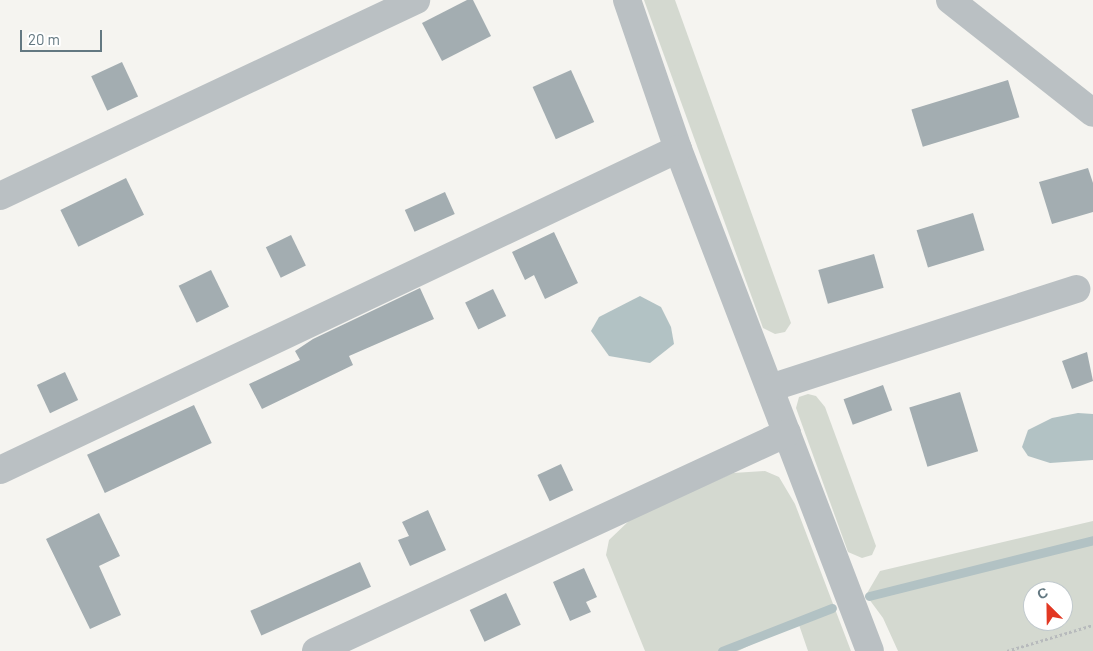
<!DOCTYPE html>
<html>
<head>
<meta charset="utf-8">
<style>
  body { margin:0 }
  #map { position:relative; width:1093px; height:651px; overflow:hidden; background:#f5f4f0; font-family:Barlow,sans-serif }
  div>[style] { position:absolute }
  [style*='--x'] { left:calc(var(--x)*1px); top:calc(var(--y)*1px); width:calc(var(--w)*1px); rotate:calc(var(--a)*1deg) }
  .green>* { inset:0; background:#d4d9d0 }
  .water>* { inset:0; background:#b2c2c4 }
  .stream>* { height:9px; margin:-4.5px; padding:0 4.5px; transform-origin:4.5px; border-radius:4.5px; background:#b2c2c4 }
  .building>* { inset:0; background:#a3adb1; transform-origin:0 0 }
  .path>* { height:3px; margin-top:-1.5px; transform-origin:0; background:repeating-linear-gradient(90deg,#b7babc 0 2.5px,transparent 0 5px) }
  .minor>* { height:28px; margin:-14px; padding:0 14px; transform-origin:14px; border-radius:14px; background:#bac0c3 }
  span { translate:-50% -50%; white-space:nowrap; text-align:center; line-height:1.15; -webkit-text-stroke:5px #fff; paint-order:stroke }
  .north { position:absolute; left:1023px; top:581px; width:50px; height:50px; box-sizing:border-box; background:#fff; border:1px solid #c1c9cd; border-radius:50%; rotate:337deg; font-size:14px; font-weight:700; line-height:20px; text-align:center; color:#637881 }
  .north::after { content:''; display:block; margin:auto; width:18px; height:22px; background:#e23823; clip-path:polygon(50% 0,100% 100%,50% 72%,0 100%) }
  .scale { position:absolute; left:20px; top:30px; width:82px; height:22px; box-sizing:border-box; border:2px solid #637881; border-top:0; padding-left:6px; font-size:15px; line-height:18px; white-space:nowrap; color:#637881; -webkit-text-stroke:4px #fff; paint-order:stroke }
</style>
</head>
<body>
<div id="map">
  <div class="green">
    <div style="clip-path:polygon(644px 0,675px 0,791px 323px,785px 332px,775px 334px,763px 328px)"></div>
    <div style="clip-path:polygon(808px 394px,816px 396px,825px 407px,876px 546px,872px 555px,862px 558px,848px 552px,796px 408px,799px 397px)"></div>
    <div style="clip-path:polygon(765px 471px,779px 477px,795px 504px,851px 651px,808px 651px,798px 622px,738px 651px,645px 651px,606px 555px,609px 540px,632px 518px,733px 473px)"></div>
    <div style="clip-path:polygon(evenodd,1093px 521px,1093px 651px,898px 651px,883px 618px,866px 595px,880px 571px,1093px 521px,1033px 591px,1063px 591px,1063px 621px,1033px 621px,1033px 591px)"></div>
  </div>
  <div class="water">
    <div style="clip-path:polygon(640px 296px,661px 307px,671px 327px,674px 344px,650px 363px,609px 356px,591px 331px,599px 317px)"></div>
    <div style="clip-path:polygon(1078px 413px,1093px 414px,1093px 460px,1050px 463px,1028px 456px,1022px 447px,1028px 430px,1052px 418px)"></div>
  </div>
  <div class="stream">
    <div style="--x:869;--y:596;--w:231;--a:-14"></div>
    <div style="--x:722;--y:651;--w:118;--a:-21.4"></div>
  </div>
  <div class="building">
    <div style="clip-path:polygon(467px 0,473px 0,491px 36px,442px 61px,422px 23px)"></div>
    <div style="left:122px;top:62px;width:38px;height:34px;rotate:65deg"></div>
    <div style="left:571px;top:70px;width:57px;height:42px;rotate:66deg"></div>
    <div style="left:1008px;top:80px;width:39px;height:101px;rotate:73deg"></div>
    <div style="clip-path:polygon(1088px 168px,1093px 183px,1093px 212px,1052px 224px,1039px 182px)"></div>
    <div style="left:126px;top:178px;width:41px;height:73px;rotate:64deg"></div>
    <div style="left:445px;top:192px;width:24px;height:44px;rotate:66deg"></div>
    <div style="left:973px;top:213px;width:39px;height:59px;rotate:73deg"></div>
    <div style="clip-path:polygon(554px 232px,578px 283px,545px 299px,534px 275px,525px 280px,512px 252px)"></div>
    <div style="left:291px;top:235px;width:34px;height:28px;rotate:64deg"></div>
    <div style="left:874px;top:254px;width:35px;height:58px;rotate:74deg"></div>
    <div style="left:211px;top:270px;width:41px;height:36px;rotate:64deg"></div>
    <div style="clip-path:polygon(420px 288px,434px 319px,349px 356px,353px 365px,262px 409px,249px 384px,300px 360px,295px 351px,313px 339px)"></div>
    <div style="left:493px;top:289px;width:30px;height:31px;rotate:64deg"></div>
    <div style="clip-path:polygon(1087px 352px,1093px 381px,1072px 389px,1062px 361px)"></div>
    <div style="left:65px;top:372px;width:31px;height:31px;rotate:65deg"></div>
    <div style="left:883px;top:385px;width:27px;height:42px;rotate:70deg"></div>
    <div style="left:960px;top:392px;width:62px;height:53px;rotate:73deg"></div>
    <div style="left:194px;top:405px;width:42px;height:118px;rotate:65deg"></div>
    <div style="left:561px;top:464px;width:29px;height:26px;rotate:65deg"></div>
    <div style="clip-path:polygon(428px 510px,446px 550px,410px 566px,398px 540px,409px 536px,402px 522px)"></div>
    <div style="clip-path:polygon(99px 513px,120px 556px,99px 566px,121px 615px,90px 629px,46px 539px)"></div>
    <div style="left:360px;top:562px;width:27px;height:120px;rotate:66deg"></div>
    <div style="clip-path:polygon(584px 568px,597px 597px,586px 602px,591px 612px,570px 621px,553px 582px)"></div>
    <div style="left:506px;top:593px;width:35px;height:40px;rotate:65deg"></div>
  </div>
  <div class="path">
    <div style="--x:1007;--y:651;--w:90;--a:-16.8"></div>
  </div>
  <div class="minor">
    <div style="--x:627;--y:0;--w:157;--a:71.1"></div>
    <div style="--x:678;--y:149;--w:537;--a:69.07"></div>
    <div style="--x:950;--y:0;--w:182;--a:38.3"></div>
    <div style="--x:0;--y:196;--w:460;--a:-25.2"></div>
    <div style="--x:770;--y:388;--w:322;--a:-17.9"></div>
    <div style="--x:0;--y:470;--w:750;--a:-25.34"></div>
    <div style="--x:316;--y:651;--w:519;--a:-24.84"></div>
  </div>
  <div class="north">С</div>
  <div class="scale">20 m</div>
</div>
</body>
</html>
